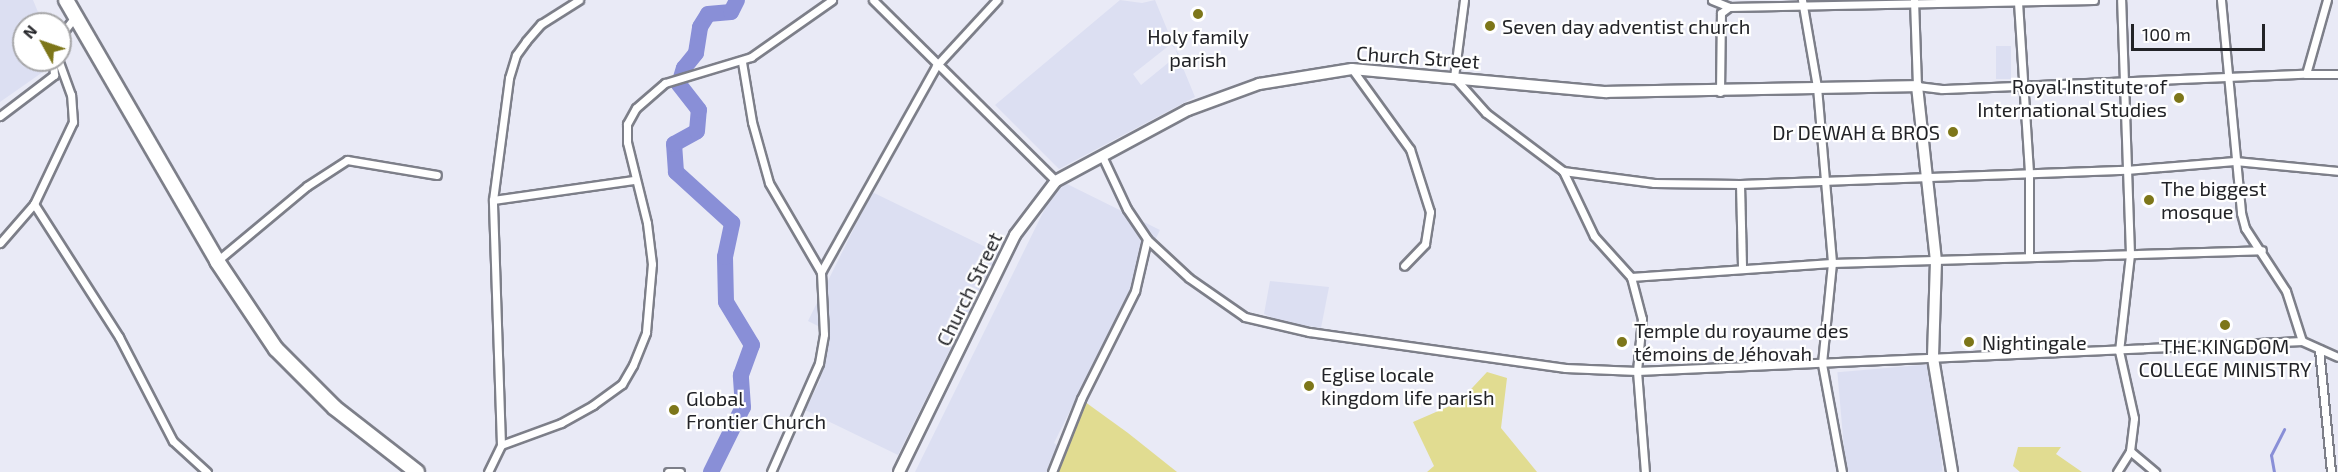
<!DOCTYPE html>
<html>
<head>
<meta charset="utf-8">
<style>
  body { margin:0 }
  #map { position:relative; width:2338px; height:472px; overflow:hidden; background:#e9eaf6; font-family:"Exo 2",sans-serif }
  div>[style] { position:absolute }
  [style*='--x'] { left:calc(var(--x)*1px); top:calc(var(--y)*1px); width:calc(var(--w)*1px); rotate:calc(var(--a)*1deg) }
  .built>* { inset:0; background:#dcdff2; transform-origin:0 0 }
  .green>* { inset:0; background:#e1dc91 }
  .stream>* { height:3px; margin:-1.5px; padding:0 1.5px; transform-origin:1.5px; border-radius:1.5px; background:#898fd7 }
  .river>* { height:16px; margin:-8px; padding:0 8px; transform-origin:8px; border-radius:8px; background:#898fd7 }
  .roads { filter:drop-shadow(2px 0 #7d7f89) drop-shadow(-2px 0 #7d7f89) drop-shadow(0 2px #7d7f89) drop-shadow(0 -2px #7d7f89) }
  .street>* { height:7px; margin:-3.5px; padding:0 3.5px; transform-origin:3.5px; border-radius:3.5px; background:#fff }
  .secondary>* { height:10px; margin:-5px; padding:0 5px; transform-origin:5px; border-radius:5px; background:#fff }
  .highway>* { height:14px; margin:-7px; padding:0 7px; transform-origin:7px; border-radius:7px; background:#fff }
  .dots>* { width:16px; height:16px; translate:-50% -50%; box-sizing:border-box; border:3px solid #fff; border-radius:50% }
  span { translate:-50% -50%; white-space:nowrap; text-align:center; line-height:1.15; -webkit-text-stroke:4.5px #fff; paint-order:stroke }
  .poi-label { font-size:20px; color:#222327 }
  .left { translate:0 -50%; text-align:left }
  .right { translate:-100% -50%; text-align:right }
  .street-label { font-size:20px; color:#222327 }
  .north { position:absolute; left:12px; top:12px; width:60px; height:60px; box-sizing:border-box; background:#fff; border:2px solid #a7a7a9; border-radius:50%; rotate:310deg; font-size:16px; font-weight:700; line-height:24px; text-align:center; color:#222327 }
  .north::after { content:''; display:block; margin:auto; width:21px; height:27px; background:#7d7619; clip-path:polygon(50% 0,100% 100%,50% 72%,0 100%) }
  .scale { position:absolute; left:2131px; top:24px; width:134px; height:27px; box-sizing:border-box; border:3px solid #222327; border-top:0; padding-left:8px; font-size:18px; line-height:21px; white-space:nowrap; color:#222327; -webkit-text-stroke:4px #fff; paint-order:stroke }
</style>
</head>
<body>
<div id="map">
  <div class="built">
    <div style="clip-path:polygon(0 0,33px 0,43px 24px,24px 24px,24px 60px,60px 60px,0 102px)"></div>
    <div style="clip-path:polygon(evenodd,1120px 0,1142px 3px,1155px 0,1195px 97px,1059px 169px,995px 105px,1120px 0,1171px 44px,1179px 54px,1141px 85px,1133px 74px,1171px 44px)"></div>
    <div style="left:1996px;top:46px;width:15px;height:33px"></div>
    <div style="clip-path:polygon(1059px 180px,1160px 230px,1054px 443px,1060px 447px,1048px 472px,915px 472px)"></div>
    <div style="clip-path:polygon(872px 192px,998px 253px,898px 455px,805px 410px,821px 379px,810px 373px,830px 332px,808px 321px)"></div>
    <div style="clip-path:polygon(1270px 281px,1329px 287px,1321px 328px,1282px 322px,1264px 314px)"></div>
    <div style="left:1933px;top:364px;width:108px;height:96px;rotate:85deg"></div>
  </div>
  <div class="green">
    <div style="clip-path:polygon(1487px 372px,1507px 378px,1501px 428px,1537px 472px,1427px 472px,1434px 466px,1413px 422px,1459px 402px)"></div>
    <div style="clip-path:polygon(1081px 399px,1128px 433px,1177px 472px,1052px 472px)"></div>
    <div style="clip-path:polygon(2018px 447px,2061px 447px,2056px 454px,2082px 472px,2020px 472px,2013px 466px)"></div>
  </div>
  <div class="stream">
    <div style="--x:2274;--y:472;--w:17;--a:-100"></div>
    <div style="--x:2271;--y:455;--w:29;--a:-63"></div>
  </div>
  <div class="river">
    <div style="--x:711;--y:472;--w:72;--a:-63.8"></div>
    <div style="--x:743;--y:407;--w:32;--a:-94"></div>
    <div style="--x:741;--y:375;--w:32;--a:-70"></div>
    <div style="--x:752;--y:345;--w:50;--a:-121.2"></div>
    <div style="--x:726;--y:302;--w:45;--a:-91.3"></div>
    <div style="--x:725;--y:257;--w:35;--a:-78"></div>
    <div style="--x:732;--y:223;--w:76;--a:-137.7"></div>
    <div style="--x:676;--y:172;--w:28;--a:-94"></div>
    <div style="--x:674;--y:144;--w:26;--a:-29"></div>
    <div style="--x:697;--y:131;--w:21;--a:-85"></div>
    <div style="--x:699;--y:110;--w:33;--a:-128"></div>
    <div style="--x:679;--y:84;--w:17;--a:-73"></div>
    <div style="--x:684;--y:68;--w:19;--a:-51"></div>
    <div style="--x:696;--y:53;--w:26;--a:-81"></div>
    <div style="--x:700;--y:27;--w:15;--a:-58"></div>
    <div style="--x:708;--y:14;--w:23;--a:-5"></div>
    <div style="--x:731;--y:12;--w:13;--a:-63"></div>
  </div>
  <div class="roads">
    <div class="street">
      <div style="--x:873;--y:0;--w:257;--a:44.7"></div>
      <div style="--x:1464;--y:0;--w:78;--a:97.4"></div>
      <div style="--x:1454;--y:77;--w:48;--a:48.4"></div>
      <div style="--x:1486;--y:113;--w:96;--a:37"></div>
      <div style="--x:1563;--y:171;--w:72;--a:64.5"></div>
      <div style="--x:1594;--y:236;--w:55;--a:47.9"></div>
      <div style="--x:1631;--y:277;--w:201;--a:-4"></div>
      <div style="--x:1832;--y:263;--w:430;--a:-1.7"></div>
      <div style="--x:1712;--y:0;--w:18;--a:22"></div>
      <div style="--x:1729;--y:7;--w:365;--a:-1.1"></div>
      <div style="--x:1802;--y:0;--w:88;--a:80.2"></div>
      <div style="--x:1817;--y:87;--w:177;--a:85.1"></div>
      <div style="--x:1832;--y:263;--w:101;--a:95.7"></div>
      <div style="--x:1822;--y:364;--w:110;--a:79.5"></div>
      <div style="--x:1914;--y:0;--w:86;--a:88"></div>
      <div style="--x:1917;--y:86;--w:25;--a:7"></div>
      <div style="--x:1942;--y:89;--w:364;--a:-2.4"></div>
      <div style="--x:2306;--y:74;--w:77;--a:-74.2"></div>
      <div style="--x:2221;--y:0;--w:214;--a:84.6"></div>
      <div style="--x:2241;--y:213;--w:16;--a:75"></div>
      <div style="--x:2245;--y:228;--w:75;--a:56.9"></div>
      <div style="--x:2286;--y:291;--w:52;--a:72.3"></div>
      <div style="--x:2018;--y:2;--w:171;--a:86.3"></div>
      <div style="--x:2029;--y:173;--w:84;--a:90"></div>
      <div style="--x:60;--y:36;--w:24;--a:-52"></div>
      <div style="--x:742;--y:62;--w:61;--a:80.5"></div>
      <div style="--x:752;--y:122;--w:63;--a:74.4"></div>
      <div style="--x:769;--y:183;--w:103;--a:59.7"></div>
      <div style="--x:1352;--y:69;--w:99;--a:54.1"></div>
      <div style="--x:1410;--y:149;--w:66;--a:72.4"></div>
      <div style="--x:1430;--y:212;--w:32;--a:99"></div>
      <div style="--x:1425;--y:244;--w:30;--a:134"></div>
      <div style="--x:2306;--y:74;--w:32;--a:0"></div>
      <div style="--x:1720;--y:92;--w:79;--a:-89.3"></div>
      <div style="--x:1721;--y:13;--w:10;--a:-37"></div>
      <div style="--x:0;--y:116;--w:68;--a:-37.2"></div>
      <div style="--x:54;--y:75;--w:15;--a:-94"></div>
      <div style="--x:1103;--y:158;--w:56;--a:64.8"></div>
      <div style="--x:1127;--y:209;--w:36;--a:56"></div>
      <div style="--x:1147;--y:239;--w:57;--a:42.9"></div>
      <div style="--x:1189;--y:278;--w:68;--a:34.9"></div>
      <div style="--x:1245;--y:317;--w:66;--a:13.2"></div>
      <div style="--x:1309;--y:332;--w:259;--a:8"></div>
      <div style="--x:1565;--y:368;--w:72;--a:2.4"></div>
      <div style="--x:1637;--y:371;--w:666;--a:-2.58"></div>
      <div style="--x:2302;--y:341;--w:39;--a:24"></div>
      <div style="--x:1563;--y:171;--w:92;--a:7.5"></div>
      <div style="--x:1654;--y:183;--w:86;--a:0.7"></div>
      <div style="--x:1740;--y:184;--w:386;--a:-2.1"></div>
      <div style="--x:2126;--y:170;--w:109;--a:-4.7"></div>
      <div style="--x:2235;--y:161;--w:103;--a:5.5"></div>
      <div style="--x:1740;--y:184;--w:84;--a:88.6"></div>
      <div style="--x:493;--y:200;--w:142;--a:-8.1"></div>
      <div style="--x:34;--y:204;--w:158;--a:57.4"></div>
      <div style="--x:119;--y:337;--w:117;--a:62.6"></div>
      <div style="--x:173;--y:441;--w:46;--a:42.4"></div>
      <div style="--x:0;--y:243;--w:52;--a:-48.9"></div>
      <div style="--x:34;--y:204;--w:91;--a:-64.6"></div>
      <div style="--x:73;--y:122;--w:27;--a:-94"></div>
      <div style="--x:71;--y:95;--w:37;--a:-110"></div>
      <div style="--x:217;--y:261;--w:117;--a:-39.8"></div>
      <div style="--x:307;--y:186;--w:48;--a:-33"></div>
      <div style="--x:347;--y:160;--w:91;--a:9.5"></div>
      <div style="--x:1631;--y:277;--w:43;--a:75.3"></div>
      <div style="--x:1642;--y:319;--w:52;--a:95.5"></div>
      <div style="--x:1637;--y:371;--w:101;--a:85.5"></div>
      <div style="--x:2319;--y:349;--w:124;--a:84.4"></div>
      <div style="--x:501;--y:445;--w:64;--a:-20.1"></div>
      <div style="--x:561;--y:423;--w:37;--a:-29"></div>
      <div style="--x:593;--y:405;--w:36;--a:-36"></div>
      <div style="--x:622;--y:384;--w:22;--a:-60"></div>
      <div style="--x:633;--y:365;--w:35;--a:-68"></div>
      <div style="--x:646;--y:332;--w:68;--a:-85"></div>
      <div style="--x:652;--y:264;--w:41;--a:-97"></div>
      <div style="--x:647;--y:223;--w:83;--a:-103.9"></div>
      <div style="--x:627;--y:142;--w:18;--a:-90"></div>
      <div style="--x:627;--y:124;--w:18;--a:-61"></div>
      <div style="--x:636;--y:108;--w:38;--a:-41"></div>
      <div style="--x:665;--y:83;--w:90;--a:-16.8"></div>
      <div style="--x:751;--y:57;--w:99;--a:-35.1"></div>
      <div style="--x:2130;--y:451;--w:33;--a:40"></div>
      <div style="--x:488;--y:472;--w:30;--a:-64"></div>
      <div style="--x:501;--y:445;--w:245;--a:-91.9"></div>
      <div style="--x:493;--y:200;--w:123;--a:-82.5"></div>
      <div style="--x:509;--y:78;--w:24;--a:-73"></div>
      <div style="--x:516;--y:55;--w:17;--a:-54"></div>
      <div style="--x:526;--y:41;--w:23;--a:-49"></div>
      <div style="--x:541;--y:24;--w:45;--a:-32.3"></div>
      <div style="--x:668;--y:472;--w:12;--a:0"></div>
      <div style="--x:771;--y:472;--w:119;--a:-66.2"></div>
      <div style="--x:819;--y:363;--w:29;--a:-80"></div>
      <div style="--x:824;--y:334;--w:62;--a:-92.8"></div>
      <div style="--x:821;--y:272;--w:236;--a:-60.8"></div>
      <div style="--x:936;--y:66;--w:90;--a:-47.3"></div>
      <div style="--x:1052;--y:472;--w:79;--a:-68.3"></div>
      <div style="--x:1081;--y:399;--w:121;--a:-63.4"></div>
      <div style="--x:1135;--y:291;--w:53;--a:-77"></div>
      <div style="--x:2117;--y:472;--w:25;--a:-58"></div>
      <div style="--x:2130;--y:451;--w:33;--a:-83"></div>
      <div style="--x:2134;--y:418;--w:69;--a:-102.6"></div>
      <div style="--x:2119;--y:351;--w:98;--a:-83.5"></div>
      <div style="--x:2130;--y:254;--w:254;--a:-92"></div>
    </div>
    <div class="secondary">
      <div style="--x:899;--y:472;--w:264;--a:-63.9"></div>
      <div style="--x:1015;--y:235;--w:68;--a:-52.8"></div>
      <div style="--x:1056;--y:181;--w:150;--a:-28.3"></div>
      <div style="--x:1188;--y:110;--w:76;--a:-20.1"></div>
      <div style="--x:1259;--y:84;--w:94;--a:-9.2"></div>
      <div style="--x:1352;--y:69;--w:256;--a:5.2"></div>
      <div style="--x:1607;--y:92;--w:310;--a:-1.1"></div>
      <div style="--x:1917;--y:86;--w:176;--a:83.8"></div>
      <div style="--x:1936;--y:261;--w:97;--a:91.8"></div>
      <div style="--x:1933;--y:358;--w:116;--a:80.5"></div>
    </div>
    <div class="highway">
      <div style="--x:66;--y:0;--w:302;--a:59.9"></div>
      <div style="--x:217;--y:261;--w:106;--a:56.2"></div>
      <div style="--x:276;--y:349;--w:83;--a:45"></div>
      <div style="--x:335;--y:408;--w:104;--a:38"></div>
    </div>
  </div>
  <div class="dots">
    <div style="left:1198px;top:14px;background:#7d7619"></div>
    <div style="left:1490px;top:26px;background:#7d7619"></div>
    <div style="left:2179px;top:98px;background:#7d7619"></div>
    <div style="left:1953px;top:132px;background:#7d7619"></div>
    <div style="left:2149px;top:200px;background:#7d7619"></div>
    <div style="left:2225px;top:325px;background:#7d7619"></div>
    <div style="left:1622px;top:342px;background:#7d7619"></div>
    <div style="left:1969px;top:342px;background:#7d7619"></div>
    <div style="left:1309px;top:386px;background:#7d7619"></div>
    <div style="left:674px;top:410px;background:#7d7619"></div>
  </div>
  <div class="poi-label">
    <span class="left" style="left:1502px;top:26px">Seven day adventist church</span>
    <span style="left:1198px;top:48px">Holy family<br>parish</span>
    <span class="right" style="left:2167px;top:98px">Royal Institute of<br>International Studies</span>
    <span class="right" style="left:1940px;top:132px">Dr DEWAH &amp; BROS</span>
    <span class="left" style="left:2161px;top:200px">The biggest<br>mosque</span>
    <span class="left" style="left:1634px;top:342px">Temple du royaume des<br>témoins de Jéhovah</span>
    <span class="left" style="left:1982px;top:342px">Nightingale</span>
    <span style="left:2225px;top:358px">THE KINGDOM<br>COLLEGE MINISTRY</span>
    <span class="left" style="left:1321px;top:386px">Eglise locale<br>kingdom life parish</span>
    <span class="left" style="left:686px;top:410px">Global<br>Frontier Church</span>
  </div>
  <div class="street-label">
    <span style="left:1418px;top:57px;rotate:4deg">Church Street</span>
    <span style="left:969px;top:289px;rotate:-64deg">Church Street</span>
  </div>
  <div class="north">N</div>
  <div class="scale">100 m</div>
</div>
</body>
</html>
